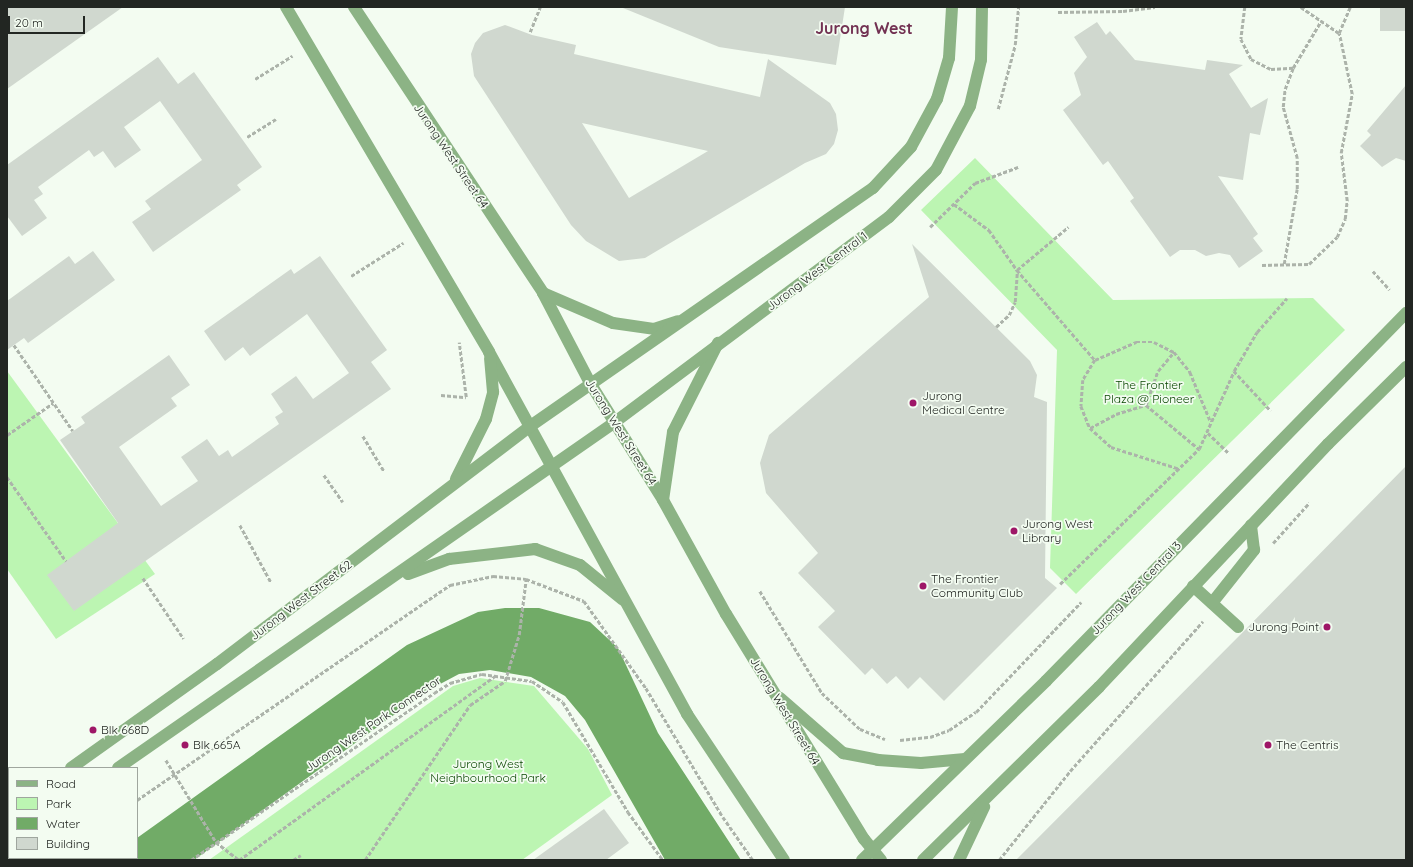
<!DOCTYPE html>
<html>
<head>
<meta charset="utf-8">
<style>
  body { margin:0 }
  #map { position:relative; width:1413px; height:867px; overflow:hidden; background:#f3fcf1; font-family:Quicksand,sans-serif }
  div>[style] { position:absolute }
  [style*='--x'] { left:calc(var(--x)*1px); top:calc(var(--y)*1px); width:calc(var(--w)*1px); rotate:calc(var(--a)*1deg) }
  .green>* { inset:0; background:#bcf5b2 }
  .water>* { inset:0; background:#71ab67 }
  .building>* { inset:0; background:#d0d8cf; transform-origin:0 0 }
  .path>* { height:2.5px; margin-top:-1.25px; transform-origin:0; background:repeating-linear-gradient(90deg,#acb3aa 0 4px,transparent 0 6px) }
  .minor>* { height:12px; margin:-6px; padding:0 6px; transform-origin:6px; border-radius:6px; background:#8cb385 }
  .dots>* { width:11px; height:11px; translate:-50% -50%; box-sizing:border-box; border:2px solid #f3fcf1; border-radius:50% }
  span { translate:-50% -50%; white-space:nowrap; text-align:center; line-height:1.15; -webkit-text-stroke:3.5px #f3fcf1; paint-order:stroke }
  .street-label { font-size:12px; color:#222622 }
  .park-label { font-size:12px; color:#094700 }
  .poi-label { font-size:12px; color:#222622 }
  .left { translate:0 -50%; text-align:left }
  .right { translate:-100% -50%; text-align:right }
  .district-label { font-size:16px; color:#723152; font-weight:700 }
  .frame { position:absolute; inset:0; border:8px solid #222622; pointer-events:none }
  .legend { position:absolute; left:8px; top:767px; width:130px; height:92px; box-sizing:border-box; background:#f3fcf1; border:1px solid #9fa69e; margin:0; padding:5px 7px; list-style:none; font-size:12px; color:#222622 }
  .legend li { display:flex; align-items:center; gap:8px; height:20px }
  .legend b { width:20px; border:1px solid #9fa69e }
  .scale { position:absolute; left:8px; top:16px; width:77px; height:18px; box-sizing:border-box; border:2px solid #222622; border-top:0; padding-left:5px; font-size:12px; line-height:14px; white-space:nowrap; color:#222622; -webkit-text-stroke:3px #f3fcf1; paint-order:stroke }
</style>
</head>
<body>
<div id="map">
  <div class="green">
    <div style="clip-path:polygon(975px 158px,1113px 300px,1313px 298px,1345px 330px,1076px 594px,1050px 568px,1057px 350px,921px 210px)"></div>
    <div style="clip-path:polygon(7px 371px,155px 574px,56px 639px,7px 569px)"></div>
    <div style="clip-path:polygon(480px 678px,534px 686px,588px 749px,612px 795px,522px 860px,209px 860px,453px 686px)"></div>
  </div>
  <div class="water">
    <div style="clip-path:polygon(505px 608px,539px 608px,590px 622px,618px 648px,658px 733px,741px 860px,665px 860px,585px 720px,565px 696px,531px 677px,490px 670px,459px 674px,427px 691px,194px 860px,106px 860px,137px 858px,137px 838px,407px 645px,478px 612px)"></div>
  </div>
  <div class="building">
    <div style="clip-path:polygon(7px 7px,123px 7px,7px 89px)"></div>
    <div style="clip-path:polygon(845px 7px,836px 65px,719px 47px,623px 8px)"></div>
    <div style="left:1380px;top:7px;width:26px;height:24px"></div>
    <div style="clip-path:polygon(1097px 22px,1106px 35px,1110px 31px,1135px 60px,1205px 70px,1207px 60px,1243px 65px,1229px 74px,1251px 108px,1268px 98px,1260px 135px,1250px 133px,1243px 180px,1218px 176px,1258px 234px,1253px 238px,1263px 251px,1239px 268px,1230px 255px,1219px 253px,1206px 256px,1195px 250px,1180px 250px,1170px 257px,1130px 201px,1134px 198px,1108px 161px,1103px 165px,1063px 110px,1081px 95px,1074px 73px,1087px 57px,1074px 37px)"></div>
    <div style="clip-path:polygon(evenodd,505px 25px,532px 35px,576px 45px,574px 54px,760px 97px,768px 59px,830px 103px,836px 114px,838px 130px,834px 144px,826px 154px,805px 163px,645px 258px,619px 261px,586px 241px,571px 225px,474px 76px,471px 54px,475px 43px,483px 33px,505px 25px,582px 123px,708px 151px,629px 198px,582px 123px)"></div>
    <div style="clip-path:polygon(158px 57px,178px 84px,194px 72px,262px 167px,237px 185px,241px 190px,153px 252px,132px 222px,151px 209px,145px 201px,202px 160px,160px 101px,124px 127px,141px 150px,115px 168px,103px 151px,94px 157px,89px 150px,38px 187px,43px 194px,34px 200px,47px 218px,22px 236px,7px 216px,7px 165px)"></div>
    <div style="clip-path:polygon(1406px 85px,1406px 161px,1396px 158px,1382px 167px,1360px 146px,1371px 135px,1367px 131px)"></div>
    <div style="clip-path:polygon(912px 244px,1030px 361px,1037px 375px,1034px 397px,1047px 402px,1045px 578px,1057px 588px,944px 701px,920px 677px,908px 689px,896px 676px,887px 684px,872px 668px,865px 675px,818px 627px,835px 611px,798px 573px,818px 553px,766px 493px,760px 463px,769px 435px,929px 297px)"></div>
    <div style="clip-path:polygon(93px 251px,115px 280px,28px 343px,24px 338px,7px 350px,7px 301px,69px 256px,75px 264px)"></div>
    <div style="clip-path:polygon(320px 256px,387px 350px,371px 362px,391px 389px,74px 611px,47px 575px,118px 523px,60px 440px,85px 423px,81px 417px,169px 355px,190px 385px,171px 398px,177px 406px,119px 447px,161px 506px,198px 481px,181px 457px,207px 439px,219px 456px,228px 450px,232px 457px,279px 424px,275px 417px,283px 412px,271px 394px,296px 376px,313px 399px,349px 373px,307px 314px,250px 356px,243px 347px,225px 361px,204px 331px,291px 269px,294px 274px)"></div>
    <div style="clip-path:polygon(1406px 466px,1406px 860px,1016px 860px,1243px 632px)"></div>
    <div style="clip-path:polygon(604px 809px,629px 843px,606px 860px,533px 860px)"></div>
  </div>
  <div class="path">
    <div style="--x:1245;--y:7;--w:32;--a:97"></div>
    <div style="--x:1241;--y:39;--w:22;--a:63"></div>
    <div style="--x:1251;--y:59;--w:22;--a:27"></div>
    <div style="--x:1271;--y:69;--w:22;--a:-3"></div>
    <div style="--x:1301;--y:7;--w:46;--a:34.4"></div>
    <div style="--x:1058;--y:12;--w:65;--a:-0.9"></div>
    <div style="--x:1123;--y:11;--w:32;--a:-7"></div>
    <div style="--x:530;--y:32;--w:27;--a:-68"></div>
    <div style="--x:255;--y:79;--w:44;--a:-31.9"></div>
    <div style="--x:998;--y:109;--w:66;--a:-75.1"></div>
    <div style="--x:1015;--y:45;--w:38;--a:-85"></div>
    <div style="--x:247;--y:137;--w:34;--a:-32"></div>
    <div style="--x:954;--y:204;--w:44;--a:36.6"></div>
    <div style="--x:989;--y:230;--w:49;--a:55"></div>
    <div style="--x:1017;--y:270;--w:119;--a:49.1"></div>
    <div style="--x:1095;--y:360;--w:45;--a:-23.7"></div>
    <div style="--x:1136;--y:342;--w:18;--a:0"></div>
    <div style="--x:1154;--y:342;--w:22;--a:27"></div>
    <div style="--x:1174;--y:352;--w:26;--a:51"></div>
    <div style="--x:1190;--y:372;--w:52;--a:67.4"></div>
    <div style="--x:930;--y:227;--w:63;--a:-44.4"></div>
    <div style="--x:975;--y:183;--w:46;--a:-20.4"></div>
    <div style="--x:1284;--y:264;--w:76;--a:-80.2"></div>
    <div style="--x:1297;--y:189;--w:31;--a:-90"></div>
    <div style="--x:1297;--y:158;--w:53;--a:-105.4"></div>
    <div style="--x:1283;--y:107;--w:18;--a:-84"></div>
    <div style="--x:1285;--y:89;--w:22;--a:-69"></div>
    <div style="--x:1293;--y:68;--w:55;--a:-59.2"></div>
    <div style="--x:1262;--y:265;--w:47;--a:-1.2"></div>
    <div style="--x:1309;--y:264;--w:39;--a:-44"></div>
    <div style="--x:1337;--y:237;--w:20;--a:-66"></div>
    <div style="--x:1345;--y:219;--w:18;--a:-84"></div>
    <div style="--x:1347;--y:201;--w:48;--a:-97.1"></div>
    <div style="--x:1341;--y:153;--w:60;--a:-79.4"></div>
    <div style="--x:1352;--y:94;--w:62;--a:-102"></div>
    <div style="--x:1339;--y:33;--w:28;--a:-67"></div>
    <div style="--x:1373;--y:271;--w:25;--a:48"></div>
    <div style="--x:351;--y:276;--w:62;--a:-32.4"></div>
    <div style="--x:996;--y:327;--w:18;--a:-43"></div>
    <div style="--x:1009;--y:315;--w:14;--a:-65"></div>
    <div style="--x:1015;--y:302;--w:32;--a:-86"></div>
    <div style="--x:1017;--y:270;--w:67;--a:-40.1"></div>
    <div style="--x:14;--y:345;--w:104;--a:55.5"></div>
    <div style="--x:1095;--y:360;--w:23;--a:121"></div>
    <div style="--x:1083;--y:380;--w:26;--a:94"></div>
    <div style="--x:1081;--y:406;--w:24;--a:68"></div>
    <div style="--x:1090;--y:428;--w:28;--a:42"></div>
    <div style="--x:1111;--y:447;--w:72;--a:17.7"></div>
    <div style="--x:1234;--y:371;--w:54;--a:47.2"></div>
    <div style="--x:441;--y:395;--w:25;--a:5"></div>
    <div style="--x:466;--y:397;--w:55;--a:-97.3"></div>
    <div style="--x:1146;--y:405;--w:36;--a:-71"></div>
    <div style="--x:1158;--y:371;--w:25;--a:-50"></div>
    <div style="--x:1090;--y:428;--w:30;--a:-28"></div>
    <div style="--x:1116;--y:414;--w:31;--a:-17"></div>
    <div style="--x:1146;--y:405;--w:69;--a:39.7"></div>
    <div style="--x:1208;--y:433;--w:28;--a:44"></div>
    <div style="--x:7;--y:435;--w:56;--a:-34.8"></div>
    <div style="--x:363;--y:436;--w:41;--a:59"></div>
    <div style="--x:324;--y:475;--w:33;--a:55"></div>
    <div style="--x:7;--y:477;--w:103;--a:54.9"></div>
    <div style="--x:240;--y:525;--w:65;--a:61.5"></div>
    <div style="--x:1273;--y:543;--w:54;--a:-48"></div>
    <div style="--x:143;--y:578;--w:73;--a:56.1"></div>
    <div style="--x:1060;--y:584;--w:194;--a:-44.2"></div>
    <div style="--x:1199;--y:449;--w:85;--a:-65.8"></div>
    <div style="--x:1234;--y:371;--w:45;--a:-59.5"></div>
    <div style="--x:1257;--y:332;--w:45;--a:-48.6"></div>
    <div style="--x:760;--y:591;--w:119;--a:58.7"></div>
    <div style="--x:822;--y:693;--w:52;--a:43.5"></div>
    <div style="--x:860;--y:729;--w:27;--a:22"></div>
    <div style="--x:900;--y:740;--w:30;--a:-6"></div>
    <div style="--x:930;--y:737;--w:20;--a:-20"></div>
    <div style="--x:949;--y:730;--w:32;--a:-34"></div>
    <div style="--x:976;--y:712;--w:152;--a:-46.3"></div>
    <div style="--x:166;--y:760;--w:96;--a:58.6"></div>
    <div style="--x:216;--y:842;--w:29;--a:38"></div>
    <div style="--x:137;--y:800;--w:380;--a:-34.5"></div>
    <div style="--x:450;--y:585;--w:44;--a:-11.8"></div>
    <div style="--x:493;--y:576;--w:33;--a:5"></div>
    <div style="--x:526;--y:579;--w:62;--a:20.8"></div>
    <div style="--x:584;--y:601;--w:107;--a:54.5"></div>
    <div style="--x:646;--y:688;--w:150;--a:59.2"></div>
    <div style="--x:723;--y:817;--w:52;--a:55.1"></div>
    <div style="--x:51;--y:860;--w:4;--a:-34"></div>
    <div style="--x:191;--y:860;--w:295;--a:-34.5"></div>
    <div style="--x:434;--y:693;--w:19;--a:-32"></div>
    <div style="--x:450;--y:683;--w:33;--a:-16"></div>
    <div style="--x:482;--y:674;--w:50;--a:8"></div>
    <div style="--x:532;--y:681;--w:37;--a:34"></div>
    <div style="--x:563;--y:702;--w:128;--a:59.4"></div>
    <div style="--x:628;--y:812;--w:59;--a:53.9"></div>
    <div style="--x:239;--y:860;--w:315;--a:-35.7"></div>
    <div style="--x:293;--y:860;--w:9;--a:-32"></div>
    <div style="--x:365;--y:860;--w:187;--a:-55.9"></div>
    <div style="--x:470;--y:705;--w:42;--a:-34.4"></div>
    <div style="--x:505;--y:681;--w:48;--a:-73.1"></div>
    <div style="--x:519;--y:635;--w:56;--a:-82.9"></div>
    <div style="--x:999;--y:860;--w:114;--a:-51.4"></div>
    <div style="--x:1070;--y:771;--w:200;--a:-48.4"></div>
  </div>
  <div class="minor">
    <div style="--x:286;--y:7;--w:400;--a:59.5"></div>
    <div style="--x:489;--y:352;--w:413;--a:61.3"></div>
    <div style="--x:687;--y:714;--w:175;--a:56.4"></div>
    <div style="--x:354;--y:7;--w:343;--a:56.5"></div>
    <div style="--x:543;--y:293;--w:102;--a:62.4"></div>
    <div style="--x:590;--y:383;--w:138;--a:58"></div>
    <div style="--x:663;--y:500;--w:130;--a:61.1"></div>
    <div style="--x:726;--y:614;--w:264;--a:58.5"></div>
    <div style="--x:864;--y:839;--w:27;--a:51"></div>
    <div style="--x:543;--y:293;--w:76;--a:23.2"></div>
    <div style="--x:613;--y:323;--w:41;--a:8.3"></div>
    <div style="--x:654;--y:329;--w:25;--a:-18"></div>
    <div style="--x:456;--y:479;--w:67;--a:-63.4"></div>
    <div style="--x:486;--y:419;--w:28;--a:-75"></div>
    <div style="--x:493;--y:392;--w:34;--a:-95"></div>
    <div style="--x:663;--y:500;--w:69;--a:-81.6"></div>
    <div style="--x:673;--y:432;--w:100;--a:-63.2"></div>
    <div style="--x:408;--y:574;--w:44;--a:-20.1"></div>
    <div style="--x:449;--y:559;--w:87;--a:-6.6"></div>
    <div style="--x:535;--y:549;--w:48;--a:19.6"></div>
    <div style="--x:580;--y:565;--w:55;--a:39.1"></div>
    <div style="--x:1193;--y:586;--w:61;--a:42.3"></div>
    <div style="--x:1212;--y:603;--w:68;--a:-51.6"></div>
    <div style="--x:1254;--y:550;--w:25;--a:-97"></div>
    <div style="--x:780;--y:698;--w:84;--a:41.1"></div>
    <div style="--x:843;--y:753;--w:36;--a:11"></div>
    <div style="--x:878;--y:760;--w:43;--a:4"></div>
    <div style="--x:921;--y:763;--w:44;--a:-5.2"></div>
    <div style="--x:71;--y:768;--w:179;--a:-35.5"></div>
    <div style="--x:217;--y:664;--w:392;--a:-37.2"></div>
    <div style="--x:529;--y:427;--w:419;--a:-34.8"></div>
    <div style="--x:873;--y:188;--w:56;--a:-47.2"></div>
    <div style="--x:911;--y:147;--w:55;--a:-61.6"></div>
    <div style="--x:937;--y:99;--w:43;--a:-73.7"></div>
    <div style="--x:949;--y:58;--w:51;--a:-86.6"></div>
    <div style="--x:118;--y:768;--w:606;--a:-34.84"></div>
    <div style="--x:615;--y:422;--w:342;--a:-36.8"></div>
    <div style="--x:889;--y:217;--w:66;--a:-45"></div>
    <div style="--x:936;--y:170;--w:72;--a:-62"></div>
    <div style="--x:970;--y:106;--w:47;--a:-76.6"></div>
    <div style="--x:981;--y:60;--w:53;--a:-88.9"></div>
    <div style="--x:7;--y:814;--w:3;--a:-45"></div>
    <div style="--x:7;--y:847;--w:3;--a:-45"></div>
    <div style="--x:862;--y:860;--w:257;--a:-44.2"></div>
    <div style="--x:1046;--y:681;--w:515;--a:-45.63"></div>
    <div style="--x:923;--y:860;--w:247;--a:-44.5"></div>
    <div style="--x:1099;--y:687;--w:334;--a:-46.7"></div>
    <div style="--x:1328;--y:444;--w:110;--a:-44.6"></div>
    <div style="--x:959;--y:860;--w:59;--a:-64.7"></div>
  </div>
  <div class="dots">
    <div style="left:913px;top:403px;background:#9e1767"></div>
    <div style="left:1014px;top:531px;background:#9e1767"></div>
    <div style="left:923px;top:586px;background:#9e1767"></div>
    <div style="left:1327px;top:627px;background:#9e1767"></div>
    <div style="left:93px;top:730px;background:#9e1767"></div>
    <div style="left:185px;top:745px;background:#9e1767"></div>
    <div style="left:1268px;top:745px;background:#9e1767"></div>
  </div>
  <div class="street-label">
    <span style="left:451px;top:156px;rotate:56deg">Jurong West Street 64</span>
    <span style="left:817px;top:271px;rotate:-37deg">Jurong West Central 1</span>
    <span style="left:621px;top:432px;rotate:58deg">Jurong West Street 64</span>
    <span style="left:1136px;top:588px;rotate:-46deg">Jurong West Central 3</span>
    <span style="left:301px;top:600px;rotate:-37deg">Jurong West Street 62</span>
    <span style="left:785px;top:711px;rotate:59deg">Jurong West Street 64</span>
    <span style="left:373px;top:724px;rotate:-34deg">Jurong West Park Connector</span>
  </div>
  <div class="park-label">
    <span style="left:1149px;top:392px">The Frontier<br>Plaza @ Pioneer</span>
    <span style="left:488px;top:771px">Jurong West<br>Neighbourhood Park</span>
  </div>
  <div class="poi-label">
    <span class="left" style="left:922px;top:403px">Jurong<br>Medical Centre</span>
    <span class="left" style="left:1022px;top:531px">Jurong West<br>Library</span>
    <span class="left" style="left:931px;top:586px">The Frontier<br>Community Club</span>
    <span class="right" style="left:1319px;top:627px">Jurong Point</span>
    <span class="left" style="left:101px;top:730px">Blk 668D</span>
    <span class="left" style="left:193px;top:745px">Blk 665A</span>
    <span class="left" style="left:1276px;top:745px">The Centris</span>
  </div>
  <div class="district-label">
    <span style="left:864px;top:28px">Jurong West</span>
  </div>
  <div class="frame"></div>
  <ul class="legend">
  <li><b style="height:5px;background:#8cb385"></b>Road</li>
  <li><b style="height:11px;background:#bcf5b2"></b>Park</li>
  <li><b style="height:11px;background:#71ab67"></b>Water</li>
  <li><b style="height:11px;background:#d0d8cf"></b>Building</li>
  </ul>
  <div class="scale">20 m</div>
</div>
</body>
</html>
